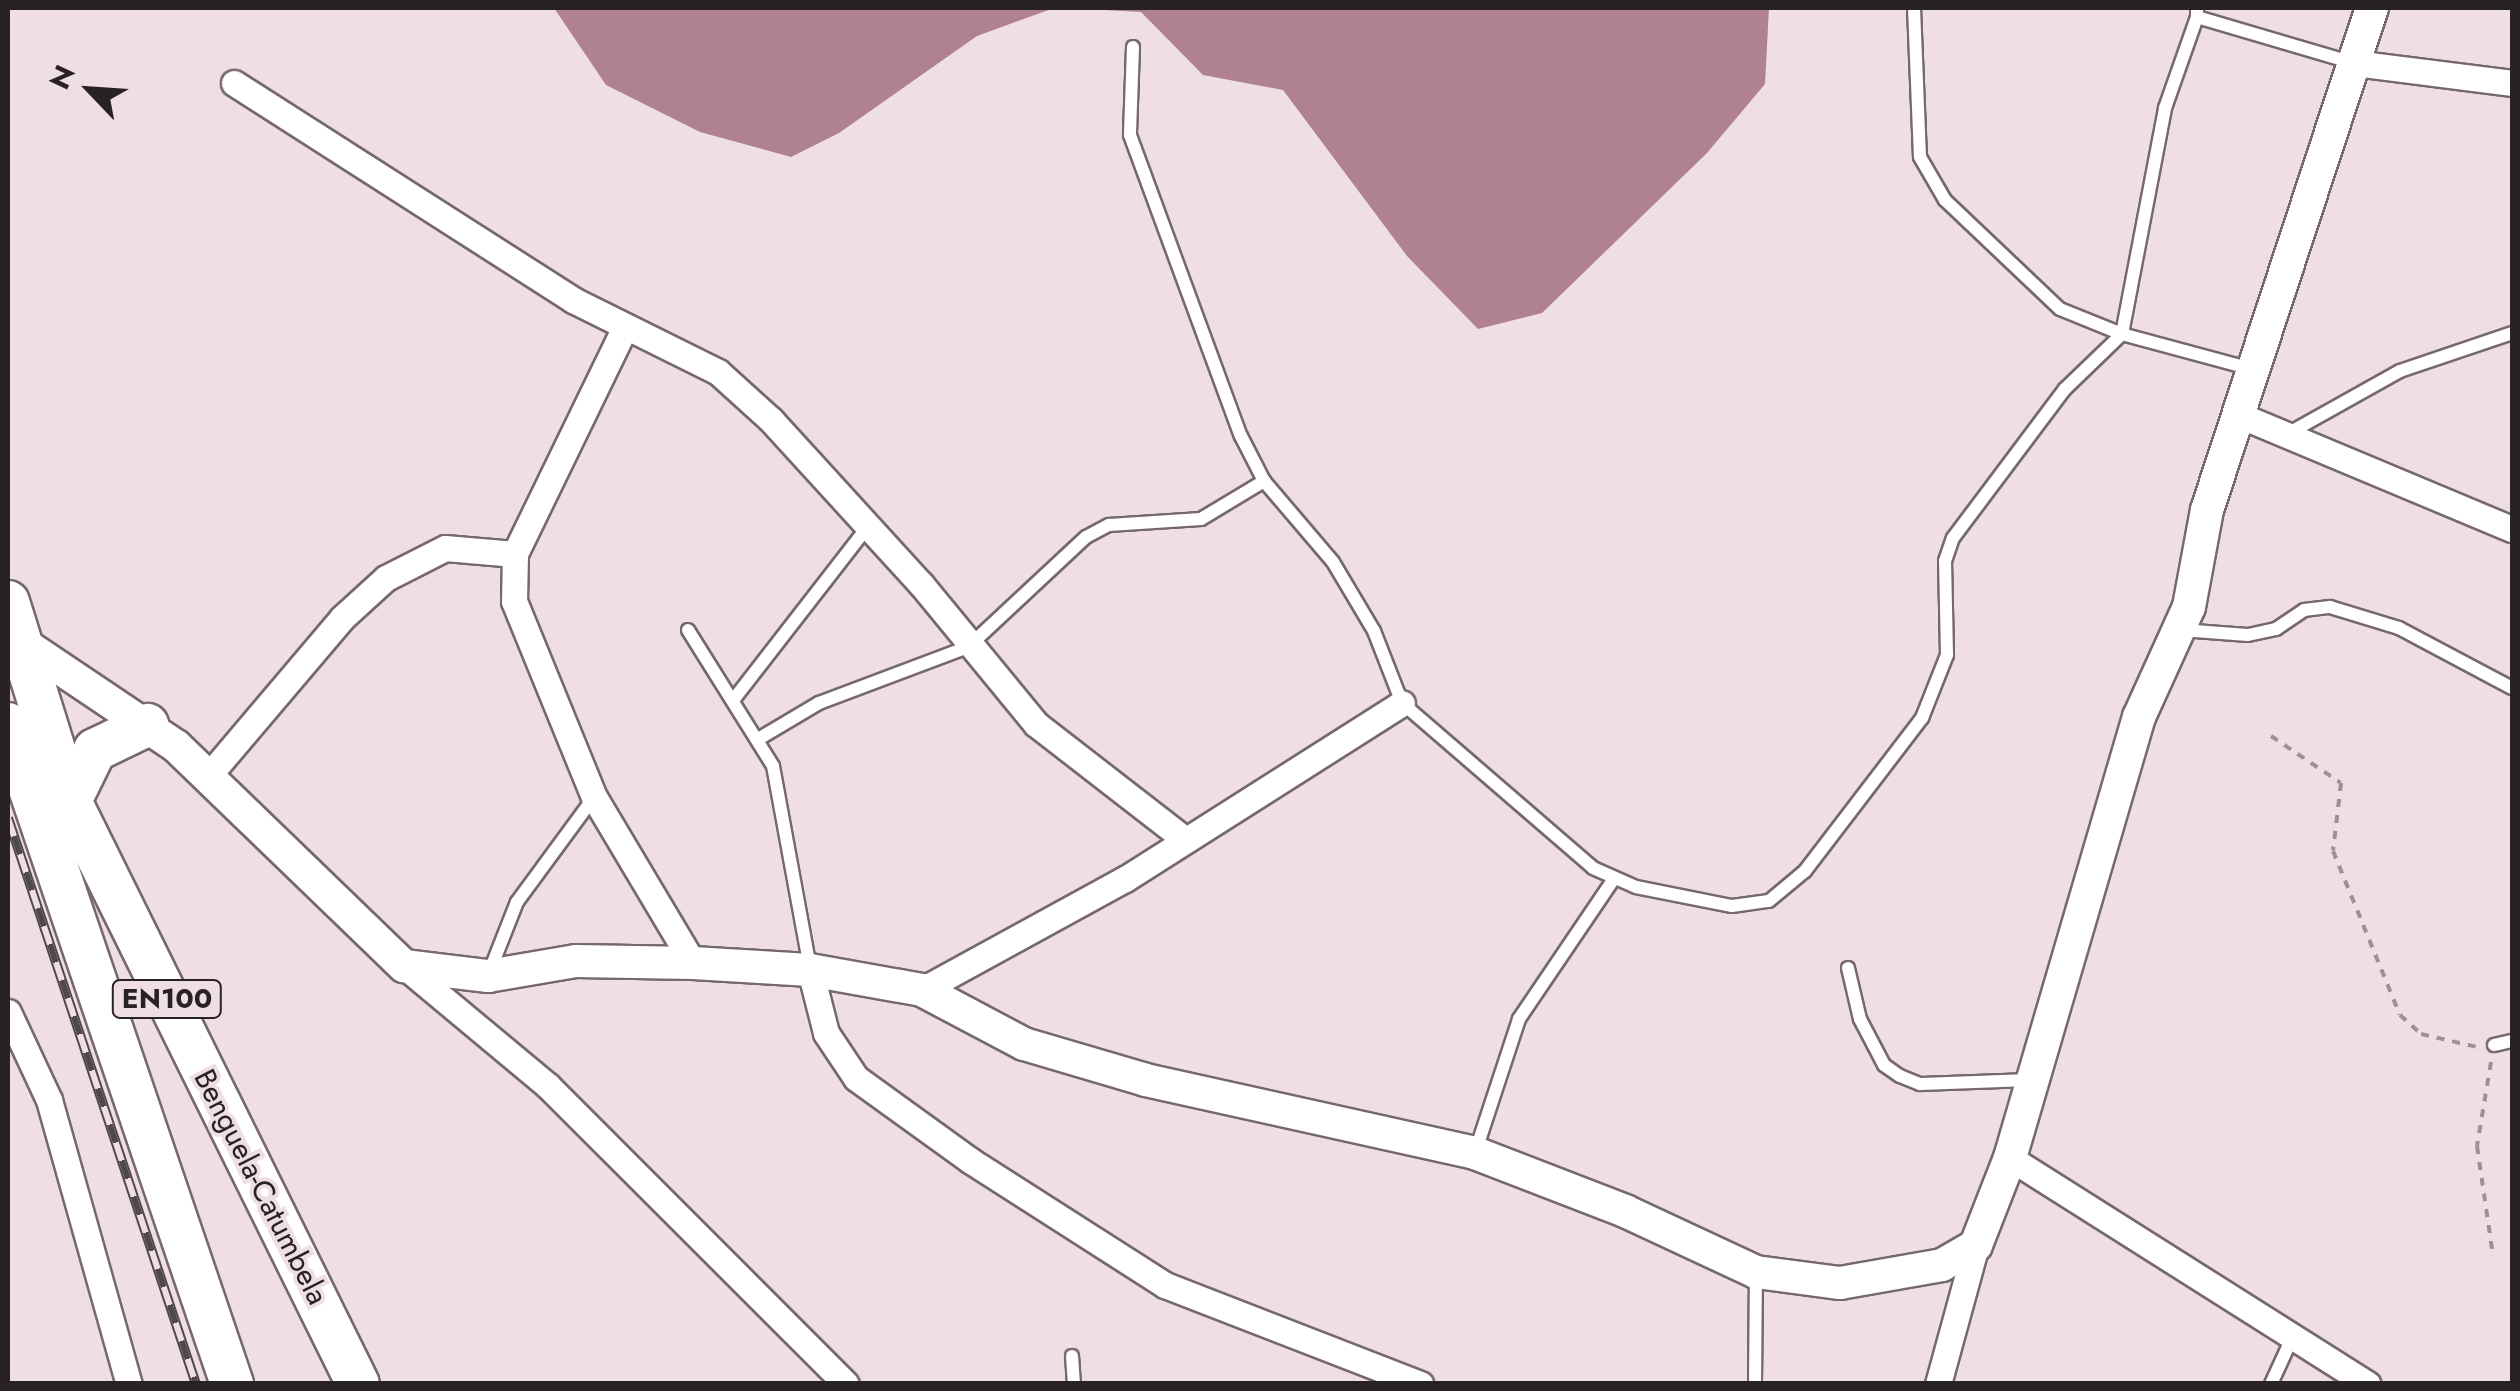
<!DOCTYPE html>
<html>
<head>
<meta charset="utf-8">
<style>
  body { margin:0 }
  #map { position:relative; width:2520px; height:1391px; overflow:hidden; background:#efdfe4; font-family:Jost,sans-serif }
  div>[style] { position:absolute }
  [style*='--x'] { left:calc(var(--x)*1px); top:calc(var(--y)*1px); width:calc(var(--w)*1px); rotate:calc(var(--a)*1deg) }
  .water>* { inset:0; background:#af8191 }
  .path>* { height:4px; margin-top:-2px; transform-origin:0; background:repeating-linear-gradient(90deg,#9d9195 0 8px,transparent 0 16px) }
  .roads { filter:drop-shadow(2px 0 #76686d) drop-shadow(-2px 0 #76686d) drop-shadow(0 2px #76686d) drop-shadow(0 -2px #76686d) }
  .service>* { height:12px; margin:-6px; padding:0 6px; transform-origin:6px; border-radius:6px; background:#fff }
  .minor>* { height:25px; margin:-12.5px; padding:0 12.5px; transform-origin:12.5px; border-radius:12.5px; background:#fff }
  .tertiary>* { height:32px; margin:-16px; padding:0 16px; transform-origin:16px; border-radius:16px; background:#fff }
  .trunk>* { height:42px; margin:-21px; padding:0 21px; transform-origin:21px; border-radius:21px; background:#fff }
  .rail>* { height:10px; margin-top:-5px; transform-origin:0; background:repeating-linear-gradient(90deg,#efdfe4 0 19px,#50484b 0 38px); box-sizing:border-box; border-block:2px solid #50484b }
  span { translate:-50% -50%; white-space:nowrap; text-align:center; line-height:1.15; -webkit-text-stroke:8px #efdfe4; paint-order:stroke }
  .shield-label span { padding:2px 8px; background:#efdfe4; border:2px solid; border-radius:8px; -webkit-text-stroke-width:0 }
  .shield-label { font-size:28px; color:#282224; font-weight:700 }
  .street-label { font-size:30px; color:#282224 }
  .frame { position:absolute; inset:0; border:10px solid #282224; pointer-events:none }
  .north { position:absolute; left:40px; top:40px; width:100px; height:100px; -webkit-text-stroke:8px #efdfe4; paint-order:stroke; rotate:295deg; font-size:28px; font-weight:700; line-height:40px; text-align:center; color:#282224 }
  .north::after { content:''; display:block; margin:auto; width:35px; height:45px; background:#282224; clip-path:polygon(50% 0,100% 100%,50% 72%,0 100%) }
</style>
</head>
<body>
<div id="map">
  <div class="water">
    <div style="clip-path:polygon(554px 8px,1054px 8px,977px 36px,839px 133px,791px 157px,700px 132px,606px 85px)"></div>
    <div style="clip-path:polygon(1067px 8px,1769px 8px,1765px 84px,1707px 153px,1542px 313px,1478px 329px,1407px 256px,1283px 90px,1203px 75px,1141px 12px)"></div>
  </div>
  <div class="path">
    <div style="--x:2271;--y:736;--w:84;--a:33.9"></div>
    <div style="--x:2341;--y:783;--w:68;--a:96.7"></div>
    <div style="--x:2333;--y:851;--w:177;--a:67.8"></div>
    <div style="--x:2400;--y:1015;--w:28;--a:42"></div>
    <div style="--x:2421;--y:1034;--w:57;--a:13.1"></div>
    <div style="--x:2491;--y:1062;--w:85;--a:99.5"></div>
    <div style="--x:2477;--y:1146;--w:104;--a:81.7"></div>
  </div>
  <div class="roads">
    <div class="service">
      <div style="--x:1914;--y:8;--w:149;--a:87.7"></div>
      <div style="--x:1920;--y:157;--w:50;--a:59.8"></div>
      <div style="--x:1945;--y:200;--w:158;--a:43.5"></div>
      <div style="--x:2060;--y:309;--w:67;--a:22"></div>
      <div style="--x:2122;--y:334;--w:135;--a:15.1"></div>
      <div style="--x:2197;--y:8;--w:9;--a:90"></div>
      <div style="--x:2197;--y:17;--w:163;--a:16.4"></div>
      <div style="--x:1133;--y:47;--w:88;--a:92"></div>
      <div style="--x:1130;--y:135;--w:321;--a:69.8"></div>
      <div style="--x:1241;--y:436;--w:51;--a:62.9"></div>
      <div style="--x:1264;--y:481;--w:106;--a:49.6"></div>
      <div style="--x:1333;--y:562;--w:80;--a:59.3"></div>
      <div style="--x:1374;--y:631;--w:77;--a:68.7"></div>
      <div style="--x:1402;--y:703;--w:252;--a:40.8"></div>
      <div style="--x:1593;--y:868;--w:47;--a:23.8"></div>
      <div style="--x:1636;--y:887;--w:98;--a:11.2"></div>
      <div style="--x:1732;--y:906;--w:37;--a:-8"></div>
      <div style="--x:1769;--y:901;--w:47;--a:-39.8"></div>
      <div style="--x:1805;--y:871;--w:193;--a:-52.6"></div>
      <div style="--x:1922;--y:718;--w:68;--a:-68.4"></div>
      <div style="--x:1947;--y:655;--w:94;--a:-91.2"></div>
      <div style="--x:1945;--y:561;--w:24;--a:-71"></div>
      <div style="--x:1953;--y:538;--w:186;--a:-53.1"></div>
      <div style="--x:2065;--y:389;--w:79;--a:-44"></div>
      <div style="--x:2122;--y:334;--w:230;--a:-79.2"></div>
      <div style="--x:2165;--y:108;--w:96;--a:-70.6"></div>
      <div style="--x:2289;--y:433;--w:127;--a:-29.2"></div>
      <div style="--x:2400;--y:371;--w:118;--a:-18.7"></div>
      <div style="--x:688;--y:630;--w:160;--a:58"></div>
      <div style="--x:773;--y:766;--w:205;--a:79.6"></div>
      <div style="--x:2181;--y:630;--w:67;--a:4.3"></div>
      <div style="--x:2248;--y:635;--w:29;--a:-12"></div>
      <div style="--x:2276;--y:629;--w:34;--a:-34"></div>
      <div style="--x:2304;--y:610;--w:26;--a:-7"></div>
      <div style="--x:2330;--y:607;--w:72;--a:16.9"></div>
      <div style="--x:2399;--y:628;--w:128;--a:28"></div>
      <div style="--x:734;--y:699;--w:219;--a:-52.2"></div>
      <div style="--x:760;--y:738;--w:69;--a:-30.7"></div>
      <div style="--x:819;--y:703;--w:159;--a:-20.6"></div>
      <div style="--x:968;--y:647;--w:161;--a:-43"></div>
      <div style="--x:1086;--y:537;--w:26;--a:-28"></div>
      <div style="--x:1109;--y:525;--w:92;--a:-3.7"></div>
      <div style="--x:1201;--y:519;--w:74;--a:-31.1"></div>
      <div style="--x:1848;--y:968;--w:52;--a:76.8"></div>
      <div style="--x:1860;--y:1019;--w:52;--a:62.4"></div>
      <div style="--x:1884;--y:1065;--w:19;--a:35"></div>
      <div style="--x:1900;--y:1076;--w:22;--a:22"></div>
      <div style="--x:1920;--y:1084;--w:110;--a:-2.1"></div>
      <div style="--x:489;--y:973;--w:76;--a:-68.5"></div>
      <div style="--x:517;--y:902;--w:130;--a:-53.7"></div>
      <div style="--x:2494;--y:1045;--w:18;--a:-13"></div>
      <div style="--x:1476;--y:1150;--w:138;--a:-71.8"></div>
      <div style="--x:1519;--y:1019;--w:168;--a:-55.9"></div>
      <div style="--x:1072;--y:1356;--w:28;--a:86"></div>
      <div style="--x:1755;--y:1384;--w:112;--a:-89.5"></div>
      <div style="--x:2271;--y:1384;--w:53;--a:-65.4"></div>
    </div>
    <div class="minor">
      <div style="--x:2354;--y:63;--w:159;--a:7.2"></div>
      <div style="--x:234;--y:83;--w:403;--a:32.6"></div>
      <div style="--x:573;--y:300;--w:162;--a:26.4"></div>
      <div style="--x:718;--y:372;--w:72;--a:42.2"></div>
      <div style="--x:771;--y:420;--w:222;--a:47.6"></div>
      <div style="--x:921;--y:584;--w:181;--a:50.6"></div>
      <div style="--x:1036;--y:724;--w:186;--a:37.8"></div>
      <div style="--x:625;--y:327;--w:252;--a:115.9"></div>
      <div style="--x:515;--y:554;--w:47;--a:91.2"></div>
      <div style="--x:514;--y:601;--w:212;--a:67.8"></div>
      <div style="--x:594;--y:797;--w:193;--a:59.2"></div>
      <div style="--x:2239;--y:415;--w:296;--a:22.7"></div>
      <div style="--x:209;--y:775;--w:206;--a:-49.7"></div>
      <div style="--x:342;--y:618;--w:59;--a:-42.3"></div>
      <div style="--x:386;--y:578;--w:66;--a:-27"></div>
      <div style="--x:445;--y:548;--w:70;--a:4.9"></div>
      <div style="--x:404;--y:966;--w:187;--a:39.8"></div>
      <div style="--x:548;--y:1086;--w:421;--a:45"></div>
      <div style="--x:810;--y:970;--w:65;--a:75.7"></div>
      <div style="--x:826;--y:1033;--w:54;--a:56.3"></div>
      <div style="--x:856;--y:1078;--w:142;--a:35.8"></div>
      <div style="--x:971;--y:1161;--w:230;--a:32.6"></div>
      <div style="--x:1165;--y:1285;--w:274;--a:21.2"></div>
      <div style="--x:922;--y:990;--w:231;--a:-28.7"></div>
      <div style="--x:1125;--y:879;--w:328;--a:-32.4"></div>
      <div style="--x:8;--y:1012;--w:97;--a:65"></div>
      <div style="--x:49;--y:1100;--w:295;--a:74.3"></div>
      <div style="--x:2010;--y:1158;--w:423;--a:32.3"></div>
      <div style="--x:1938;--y:1384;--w:144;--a:-74.7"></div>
    </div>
    <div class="tertiary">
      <div style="--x:21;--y:642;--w:187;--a:33.9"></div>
      <div style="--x:176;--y:746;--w:317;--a:44"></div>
      <div style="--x:404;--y:966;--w:85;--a:6.8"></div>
      <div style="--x:488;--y:976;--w:89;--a:-9.7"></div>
      <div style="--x:576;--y:961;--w:117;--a:1"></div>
      <div style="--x:693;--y:963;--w:117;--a:3.4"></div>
      <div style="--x:810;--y:970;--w:114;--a:10.1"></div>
      <div style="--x:922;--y:990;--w:115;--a:27.9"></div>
      <div style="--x:1024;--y:1044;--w:127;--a:16.4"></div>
      <div style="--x:1146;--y:1080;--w:337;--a:12.5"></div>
      <div style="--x:1475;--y:1153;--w:161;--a:21.1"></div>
      <div style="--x:1625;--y:1211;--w:145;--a:25"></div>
      <div style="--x:1756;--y:1272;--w:85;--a:7.5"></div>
      <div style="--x:1840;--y:1283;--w:104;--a:-10"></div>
      <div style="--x:1942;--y:1265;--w:39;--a:-30"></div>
      <div style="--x:1976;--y:1245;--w:93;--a:-68.7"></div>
      <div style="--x:2010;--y:1158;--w:459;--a:-73.7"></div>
      <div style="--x:2139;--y:717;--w:121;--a:-65.6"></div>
      <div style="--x:2189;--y:607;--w:99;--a:-79.5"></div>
      <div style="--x:2207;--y:510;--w:528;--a:-71.81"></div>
    </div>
    <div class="trunk">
      <div style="--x:8;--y:602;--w:208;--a:72.7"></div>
      <div style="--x:70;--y:801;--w:650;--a:63.71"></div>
      <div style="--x:8;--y:724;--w:697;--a:71.25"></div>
      <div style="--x:70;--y:801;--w:57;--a:-63.9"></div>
      <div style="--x:95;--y:750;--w:58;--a:-25.7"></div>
    </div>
  </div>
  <div class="rail">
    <div style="--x:8;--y:818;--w:596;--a:71.63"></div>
  </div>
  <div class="shield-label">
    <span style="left:167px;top:999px">EN100</span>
  </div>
  <div class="street-label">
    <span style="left:261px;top:1187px;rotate:63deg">Benguela-Catumbela</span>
  </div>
  <div class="frame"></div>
  <div class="north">N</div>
</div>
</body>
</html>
